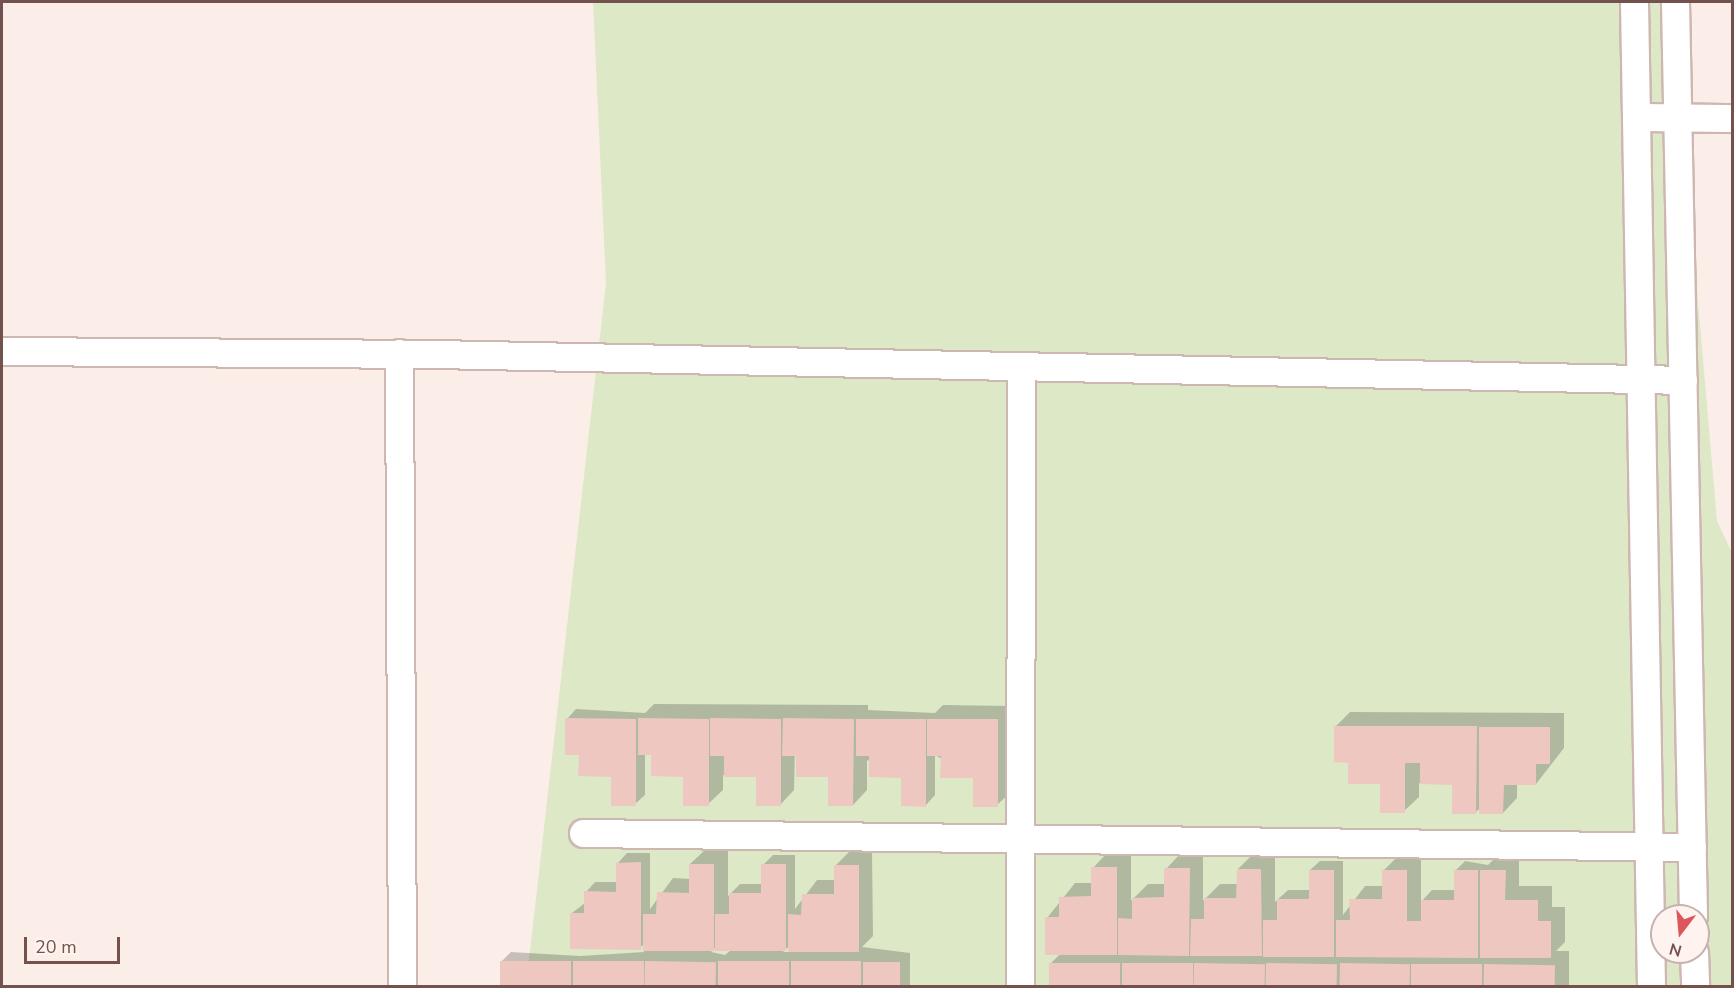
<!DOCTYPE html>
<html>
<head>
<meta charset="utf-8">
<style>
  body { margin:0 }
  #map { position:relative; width:1734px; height:988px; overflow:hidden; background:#fbeee8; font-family:"Nunito Sans",sans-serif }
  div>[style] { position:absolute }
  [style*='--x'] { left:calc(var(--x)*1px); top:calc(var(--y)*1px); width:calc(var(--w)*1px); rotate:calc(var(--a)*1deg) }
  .green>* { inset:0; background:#dde8c7 }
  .shadow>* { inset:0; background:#0003 }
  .building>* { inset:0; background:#eec7c1; transform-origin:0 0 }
  .roads { filter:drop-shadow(2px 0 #ceb6b1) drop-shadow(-2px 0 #ceb6b1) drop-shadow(0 2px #ceb6b1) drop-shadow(0 -2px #ceb6b1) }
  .street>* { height:27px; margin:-13.5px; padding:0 13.5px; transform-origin:13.5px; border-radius:13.5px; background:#fff }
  span { translate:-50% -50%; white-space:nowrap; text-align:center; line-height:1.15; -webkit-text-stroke:6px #fef3ee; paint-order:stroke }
  .frame { position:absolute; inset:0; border:3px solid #73514d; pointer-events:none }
  .north { position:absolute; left:1650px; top:904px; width:60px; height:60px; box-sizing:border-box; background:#fef3ee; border:2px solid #c6b2ae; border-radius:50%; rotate:196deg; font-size:16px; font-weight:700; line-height:24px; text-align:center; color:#73514d }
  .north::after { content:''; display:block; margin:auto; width:21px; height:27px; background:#dc565a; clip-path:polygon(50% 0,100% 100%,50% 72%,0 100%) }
  .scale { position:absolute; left:24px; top:937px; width:96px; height:27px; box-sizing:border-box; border:3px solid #73514d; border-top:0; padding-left:8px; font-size:18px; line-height:21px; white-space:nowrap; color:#73514d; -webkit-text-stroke:4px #fef3ee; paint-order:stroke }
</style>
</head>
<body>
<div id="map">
  <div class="green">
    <div style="clip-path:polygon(evenodd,593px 2px,1682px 2px,1695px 267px,1717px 521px,1732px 553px,1732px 986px,526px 986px,606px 283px,593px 2px,1662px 916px,1698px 916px,1698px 952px,1662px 952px,1662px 916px)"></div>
  </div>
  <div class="shadow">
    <div style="clip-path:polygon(654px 704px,868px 705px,868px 710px,935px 713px,943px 705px,1012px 706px,1012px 791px,997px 805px,974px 776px,935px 755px,935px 795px,926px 805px,903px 776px,867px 760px,867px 790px,853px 805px,830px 776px,795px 748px,794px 790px,780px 805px,757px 776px,723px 775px,723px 790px,708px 804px,685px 775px,653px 754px,645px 754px,645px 795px,635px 804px,612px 775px,580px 754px,567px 719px,576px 709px,645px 713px)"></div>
    <div style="clip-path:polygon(1350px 712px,1564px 713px,1564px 748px,1536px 784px,1517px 783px,1517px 798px,1503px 813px,1480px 808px,1476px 812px,1453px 783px,1419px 783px,1419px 797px,1404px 811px,1381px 782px,1349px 761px,1336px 726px)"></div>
    <div style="clip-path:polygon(evenodd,705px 850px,728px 850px,728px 896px,740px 884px,763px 884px,763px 865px,773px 855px,795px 855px,795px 909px,817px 880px,835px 880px,835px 866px,850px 851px,872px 851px,873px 936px,862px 947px,910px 953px,910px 986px,501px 986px,502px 961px,511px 952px,580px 956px,644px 952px,644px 944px,640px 948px,572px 913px,585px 903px,586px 892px,595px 882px,618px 882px,618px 863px,627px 853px,650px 853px,650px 909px,673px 878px,690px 879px,690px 864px,705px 850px,717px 946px,731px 950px,725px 955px,711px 952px,717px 946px,705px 850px,789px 946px,789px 952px,783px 952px,789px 946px)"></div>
    <div style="clip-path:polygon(1107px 853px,1131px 854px,1131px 901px,1148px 884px,1166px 884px,1166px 869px,1180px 854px,1203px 855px,1203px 901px,1220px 884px,1238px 884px,1238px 869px,1252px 855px,1275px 855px,1275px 902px,1288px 890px,1310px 890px,1310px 870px,1320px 861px,1343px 861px,1343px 915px,1365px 886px,1383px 886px,1383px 871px,1398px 856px,1421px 856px,1421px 902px,1432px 890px,1455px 890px,1455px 871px,1465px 861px,1488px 865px,1496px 857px,1519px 857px,1519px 886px,1552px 886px,1552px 907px,1565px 907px,1565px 942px,1556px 951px,1569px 951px,1569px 986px,1050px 986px,1050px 964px,1061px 953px,1047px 918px,1075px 883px,1093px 883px,1093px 868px)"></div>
  </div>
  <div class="building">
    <div style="clip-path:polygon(565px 718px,636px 719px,636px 806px,611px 806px,611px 777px,578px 776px,579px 755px,565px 755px)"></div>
    <div style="clip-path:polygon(638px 718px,709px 719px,709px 806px,683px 806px,683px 777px,651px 776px,651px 755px,638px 755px)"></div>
    <div style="clip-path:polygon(710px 718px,781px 719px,781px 806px,756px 806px,756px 777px,724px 777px,724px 756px,710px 756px)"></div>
    <div style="clip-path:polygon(783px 718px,854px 719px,853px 806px,828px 806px,828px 777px,796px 777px,796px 756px,782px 756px)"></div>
    <div style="clip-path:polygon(856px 719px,926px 719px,926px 807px,901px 806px,901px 778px,869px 777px,869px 756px,856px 756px)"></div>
    <div style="clip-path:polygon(927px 719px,998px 719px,998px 807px,973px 807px,973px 778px,940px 778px,941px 756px,927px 756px)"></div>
    <div style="clip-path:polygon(1334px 726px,1477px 726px,1476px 814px,1452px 814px,1452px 785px,1420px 784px,1420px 763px,1405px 763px,1405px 813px,1380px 813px,1380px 784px,1348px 784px,1348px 763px,1334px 762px)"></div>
    <div style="clip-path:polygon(1479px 727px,1550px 727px,1550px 764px,1536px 764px,1536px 785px,1504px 785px,1503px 814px,1479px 814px)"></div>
    <div style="clip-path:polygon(641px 862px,641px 950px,570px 949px,570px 913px,584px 913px,584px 891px,616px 892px,616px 863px)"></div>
    <div style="clip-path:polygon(689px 864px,714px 864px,714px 951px,643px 951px,643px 914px,656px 914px,657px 892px,689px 893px)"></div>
    <div style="clip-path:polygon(761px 864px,786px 864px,786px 951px,715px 951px,715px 914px,729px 914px,729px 893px,761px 893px)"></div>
    <div style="clip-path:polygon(834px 865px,859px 865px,859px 952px,788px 952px,788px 914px,801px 915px,802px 894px,834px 894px)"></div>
    <div style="clip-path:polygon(1091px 867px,1117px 867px,1117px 955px,1045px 955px,1045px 917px,1059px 917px,1059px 897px,1091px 896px)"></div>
    <div style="clip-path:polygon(1164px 868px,1190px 868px,1189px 956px,1118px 955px,1118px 918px,1132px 919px,1132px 898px,1164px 897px)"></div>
    <div style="clip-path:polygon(1237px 869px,1261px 869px,1262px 956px,1190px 956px,1191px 919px,1204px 919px,1204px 898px,1236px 898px)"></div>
    <div style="clip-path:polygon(1309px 870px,1334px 870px,1334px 957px,1263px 957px,1263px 920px,1277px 920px,1277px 899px,1309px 899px)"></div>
    <div style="clip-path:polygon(1382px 870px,1407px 870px,1407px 921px,1421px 921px,1421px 900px,1454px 900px,1454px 870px,1478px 870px,1478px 958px,1336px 957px,1336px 920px,1350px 920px,1349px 899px,1382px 899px)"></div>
    <div style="clip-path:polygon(1480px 870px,1506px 870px,1505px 900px,1538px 900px,1538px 921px,1551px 921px,1551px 958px,1480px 958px)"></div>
    <div style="left:500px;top:961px;width:71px;height:25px"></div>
    <div style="left:573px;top:961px;width:71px;height:25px"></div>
    <div style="left:645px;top:961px;width:71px;height:25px;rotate:1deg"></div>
    <div style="left:718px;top:961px;width:71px;height:25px"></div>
    <div style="left:791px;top:961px;width:70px;height:25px"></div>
    <div style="left:863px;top:962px;width:37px;height:24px"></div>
    <div style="left:1049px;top:963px;width:71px;height:23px"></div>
    <div style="left:1122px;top:963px;width:71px;height:23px"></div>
    <div style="left:1194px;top:963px;width:71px;height:23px;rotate:1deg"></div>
    <div style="left:1266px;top:963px;width:71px;height:23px;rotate:1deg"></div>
    <div style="left:1340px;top:963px;width:70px;height:23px;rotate:1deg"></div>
    <div style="left:1411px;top:964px;width:71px;height:22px"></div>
    <div style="left:1484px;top:964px;width:71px;height:22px;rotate:1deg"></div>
  </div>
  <div class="roads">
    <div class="street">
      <div style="--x:1634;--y:2;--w:984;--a:89.01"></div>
      <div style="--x:1675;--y:2;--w:914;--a:88.87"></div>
      <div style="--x:1636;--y:117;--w:96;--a:0.6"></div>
      <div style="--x:2;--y:351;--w:433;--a:0.4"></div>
      <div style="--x:435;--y:354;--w:1248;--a:1.19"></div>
      <div style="--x:399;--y:353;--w:633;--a:89.73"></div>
      <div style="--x:583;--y:833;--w:1109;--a:0.72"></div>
      <div style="--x:1694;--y:952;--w:34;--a:88"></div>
      <div style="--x:1020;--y:986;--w:619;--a:-89.91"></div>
    </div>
  </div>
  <div class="frame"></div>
  <div class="north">N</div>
  <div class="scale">20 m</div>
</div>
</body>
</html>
